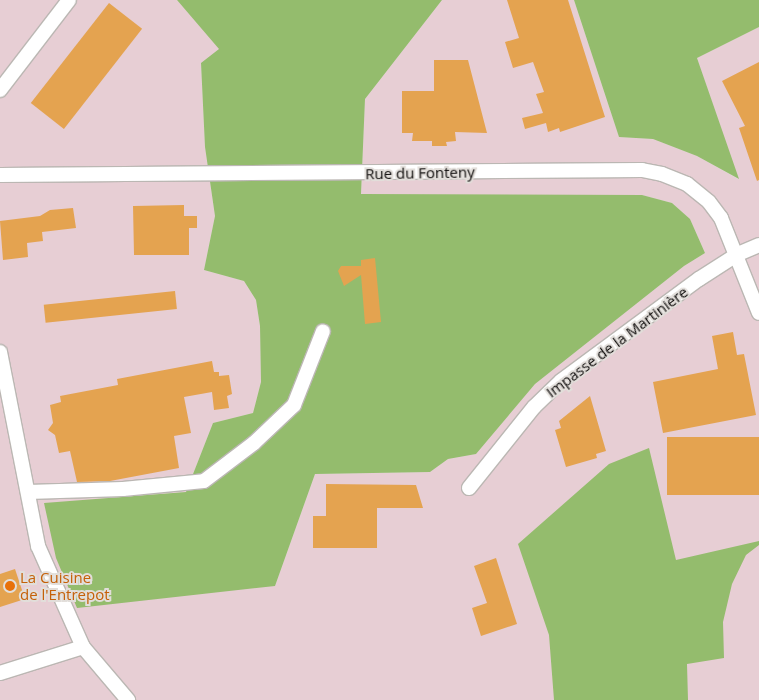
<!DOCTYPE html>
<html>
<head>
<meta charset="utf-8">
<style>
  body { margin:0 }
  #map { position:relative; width:759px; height:700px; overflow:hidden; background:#e2deda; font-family:"Open Sans",sans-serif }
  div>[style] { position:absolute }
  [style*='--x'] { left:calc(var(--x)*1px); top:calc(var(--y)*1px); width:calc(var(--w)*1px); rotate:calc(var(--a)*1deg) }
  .industrial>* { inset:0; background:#e7ced4 }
  .green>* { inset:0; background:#94bc6d }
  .building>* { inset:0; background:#e4a350; transform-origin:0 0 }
  .roads { filter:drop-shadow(1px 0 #bbb7b3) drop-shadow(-1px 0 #bbb7b3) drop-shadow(0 1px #bbb7b3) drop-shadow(0 -1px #bbb7b3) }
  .minor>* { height:14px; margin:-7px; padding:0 7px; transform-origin:7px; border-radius:7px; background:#fff }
  .dots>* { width:14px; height:14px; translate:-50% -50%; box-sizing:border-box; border:2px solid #e2deda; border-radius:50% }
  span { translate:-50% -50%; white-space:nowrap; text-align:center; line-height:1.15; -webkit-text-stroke:4px #e2deda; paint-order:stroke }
  .street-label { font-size:15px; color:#0f0d0c }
  .food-label { font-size:15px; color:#c56008 }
  .left { translate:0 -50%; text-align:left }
</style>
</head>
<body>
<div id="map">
  <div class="industrial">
    <div style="clip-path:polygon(0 0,177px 0,220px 49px,201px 64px,205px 147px,215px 216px,204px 270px,244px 281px,256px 300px,260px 326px,261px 382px,253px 413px,213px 423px,186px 492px,44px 504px,275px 586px,315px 474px,430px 472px,448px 459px,476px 454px,535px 384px,684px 266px,705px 253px,690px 219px,672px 203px,642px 195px,361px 195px,365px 99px,442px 0,574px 0,619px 137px,653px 139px,697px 156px,738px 179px,697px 58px,759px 27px,759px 700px,0 700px)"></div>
  </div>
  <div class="green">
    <div style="clip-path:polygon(177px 0,442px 0,365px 99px,361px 194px,642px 195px,672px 203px,690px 219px,705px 253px,684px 266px,535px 384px,476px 454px,448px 459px,430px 472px,315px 474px,275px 586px,77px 608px,56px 558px,44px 503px,186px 492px,213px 423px,253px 413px,261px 382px,260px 326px,256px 300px,244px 281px,204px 270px,215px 216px,205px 147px,201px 63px,219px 49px)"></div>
    <div style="clip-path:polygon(574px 0,759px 0,759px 27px,697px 58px,739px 179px,697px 156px,653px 139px,619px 137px)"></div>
    <div style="clip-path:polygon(649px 448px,676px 560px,759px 541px,759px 545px,746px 555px,732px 584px,723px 622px,724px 658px,687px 664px,688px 700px,554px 700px,549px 635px,518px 544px,609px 464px)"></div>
  </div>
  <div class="building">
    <div style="clip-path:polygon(507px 0,568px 0,605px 117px,560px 132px,559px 128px,548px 132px,546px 123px,525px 129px,522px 118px,543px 113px,536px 94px,544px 92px,533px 62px,513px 68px,505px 42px,519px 38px)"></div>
    <div style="left:109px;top:3px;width:42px;height:127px;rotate:38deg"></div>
    <div style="clip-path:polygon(434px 60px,468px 60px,487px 133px,455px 132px,456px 141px,446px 142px,447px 146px,432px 146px,432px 141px,412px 141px,413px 133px,402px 133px,402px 91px,434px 91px)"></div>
    <div style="clip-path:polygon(759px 62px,759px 180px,757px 181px,739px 128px,745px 126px,722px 81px)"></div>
    <div style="clip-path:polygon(184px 205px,184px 216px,197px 216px,197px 228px,189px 228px,189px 255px,134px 255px,133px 206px)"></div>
    <div style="clip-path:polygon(73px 208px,76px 228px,42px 232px,43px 241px,27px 243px,28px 257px,3px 260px,0 221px,40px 216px,50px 210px)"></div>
    <div style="clip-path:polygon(375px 258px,381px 322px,365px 324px,361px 275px,344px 286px,338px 271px,341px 266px,361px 266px,361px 260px)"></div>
    <div style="left:175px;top:291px;width:18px;height:132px;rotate:84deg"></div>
    <div style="clip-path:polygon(733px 332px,737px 355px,744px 354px,756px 415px,663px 433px,653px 382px,718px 369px,712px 336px)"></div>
    <div style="clip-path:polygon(212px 361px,214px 372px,219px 372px,219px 376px,229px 375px,232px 394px,227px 396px,229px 408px,214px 410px,212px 392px,184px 397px,191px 433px,174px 436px,179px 468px,110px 481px,77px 482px,70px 451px,59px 453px,55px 435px,48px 430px,53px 423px,50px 405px,61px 402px,60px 396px,118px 385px,117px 379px)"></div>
    <div style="clip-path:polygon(590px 396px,606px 451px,596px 454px,597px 458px,566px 467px,555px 430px,561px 428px,559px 421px)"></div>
    <div style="left:759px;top:437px;width:58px;height:92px;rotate:90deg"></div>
    <div style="clip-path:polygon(326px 484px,416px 485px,423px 508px,377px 508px,377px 548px,313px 548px,313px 516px,326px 516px)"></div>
    <div style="clip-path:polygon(496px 558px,517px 624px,481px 636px,472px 608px,487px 603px,474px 566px)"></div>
    <div style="clip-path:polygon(15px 569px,25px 599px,0 607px,0 574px)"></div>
  </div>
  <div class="roads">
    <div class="minor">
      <div style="--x:0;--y:90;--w:113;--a:-52.5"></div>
      <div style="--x:0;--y:175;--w:642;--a:-0.45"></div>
      <div style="--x:642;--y:170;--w:20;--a:11"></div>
      <div style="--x:662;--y:174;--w:27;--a:22"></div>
      <div style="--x:687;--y:184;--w:28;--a:39"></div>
      <div style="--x:709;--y:202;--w:20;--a:53"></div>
      <div style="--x:721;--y:218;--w:102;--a:68.2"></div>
      <div style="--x:0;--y:352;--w:198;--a:78.9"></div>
      <div style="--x:38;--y:546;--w:111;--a:66"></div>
      <div style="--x:83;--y:647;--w:70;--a:49.7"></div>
      <div style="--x:469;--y:488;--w:104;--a:-51.3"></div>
      <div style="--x:534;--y:407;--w:37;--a:-44"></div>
      <div style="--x:561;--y:381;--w:172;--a:-36.5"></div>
      <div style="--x:699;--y:279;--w:46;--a:-32.7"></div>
      <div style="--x:738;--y:254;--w:23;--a:-23"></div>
      <div style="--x:28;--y:492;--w:95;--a:-1.8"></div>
      <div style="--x:123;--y:489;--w:81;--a:-5.6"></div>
      <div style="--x:204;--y:481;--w:63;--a:-37.2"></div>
      <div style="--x:254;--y:443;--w:55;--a:-43.5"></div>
      <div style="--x:294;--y:405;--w:79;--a:-68.6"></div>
      <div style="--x:0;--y:673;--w:87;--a:-17.4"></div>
    </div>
  </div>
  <div class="dots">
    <div style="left:10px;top:586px;background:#e8710a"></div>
  </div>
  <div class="street-label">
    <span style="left:420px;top:173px;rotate:-1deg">Rue du Fonteny</span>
    <span style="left:617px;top:342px;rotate:-37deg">Impasse de la Martinière</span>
  </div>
  <div class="food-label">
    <span class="left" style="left:20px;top:586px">La Cuisine<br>de l'Entrepot</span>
  </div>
</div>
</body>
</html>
